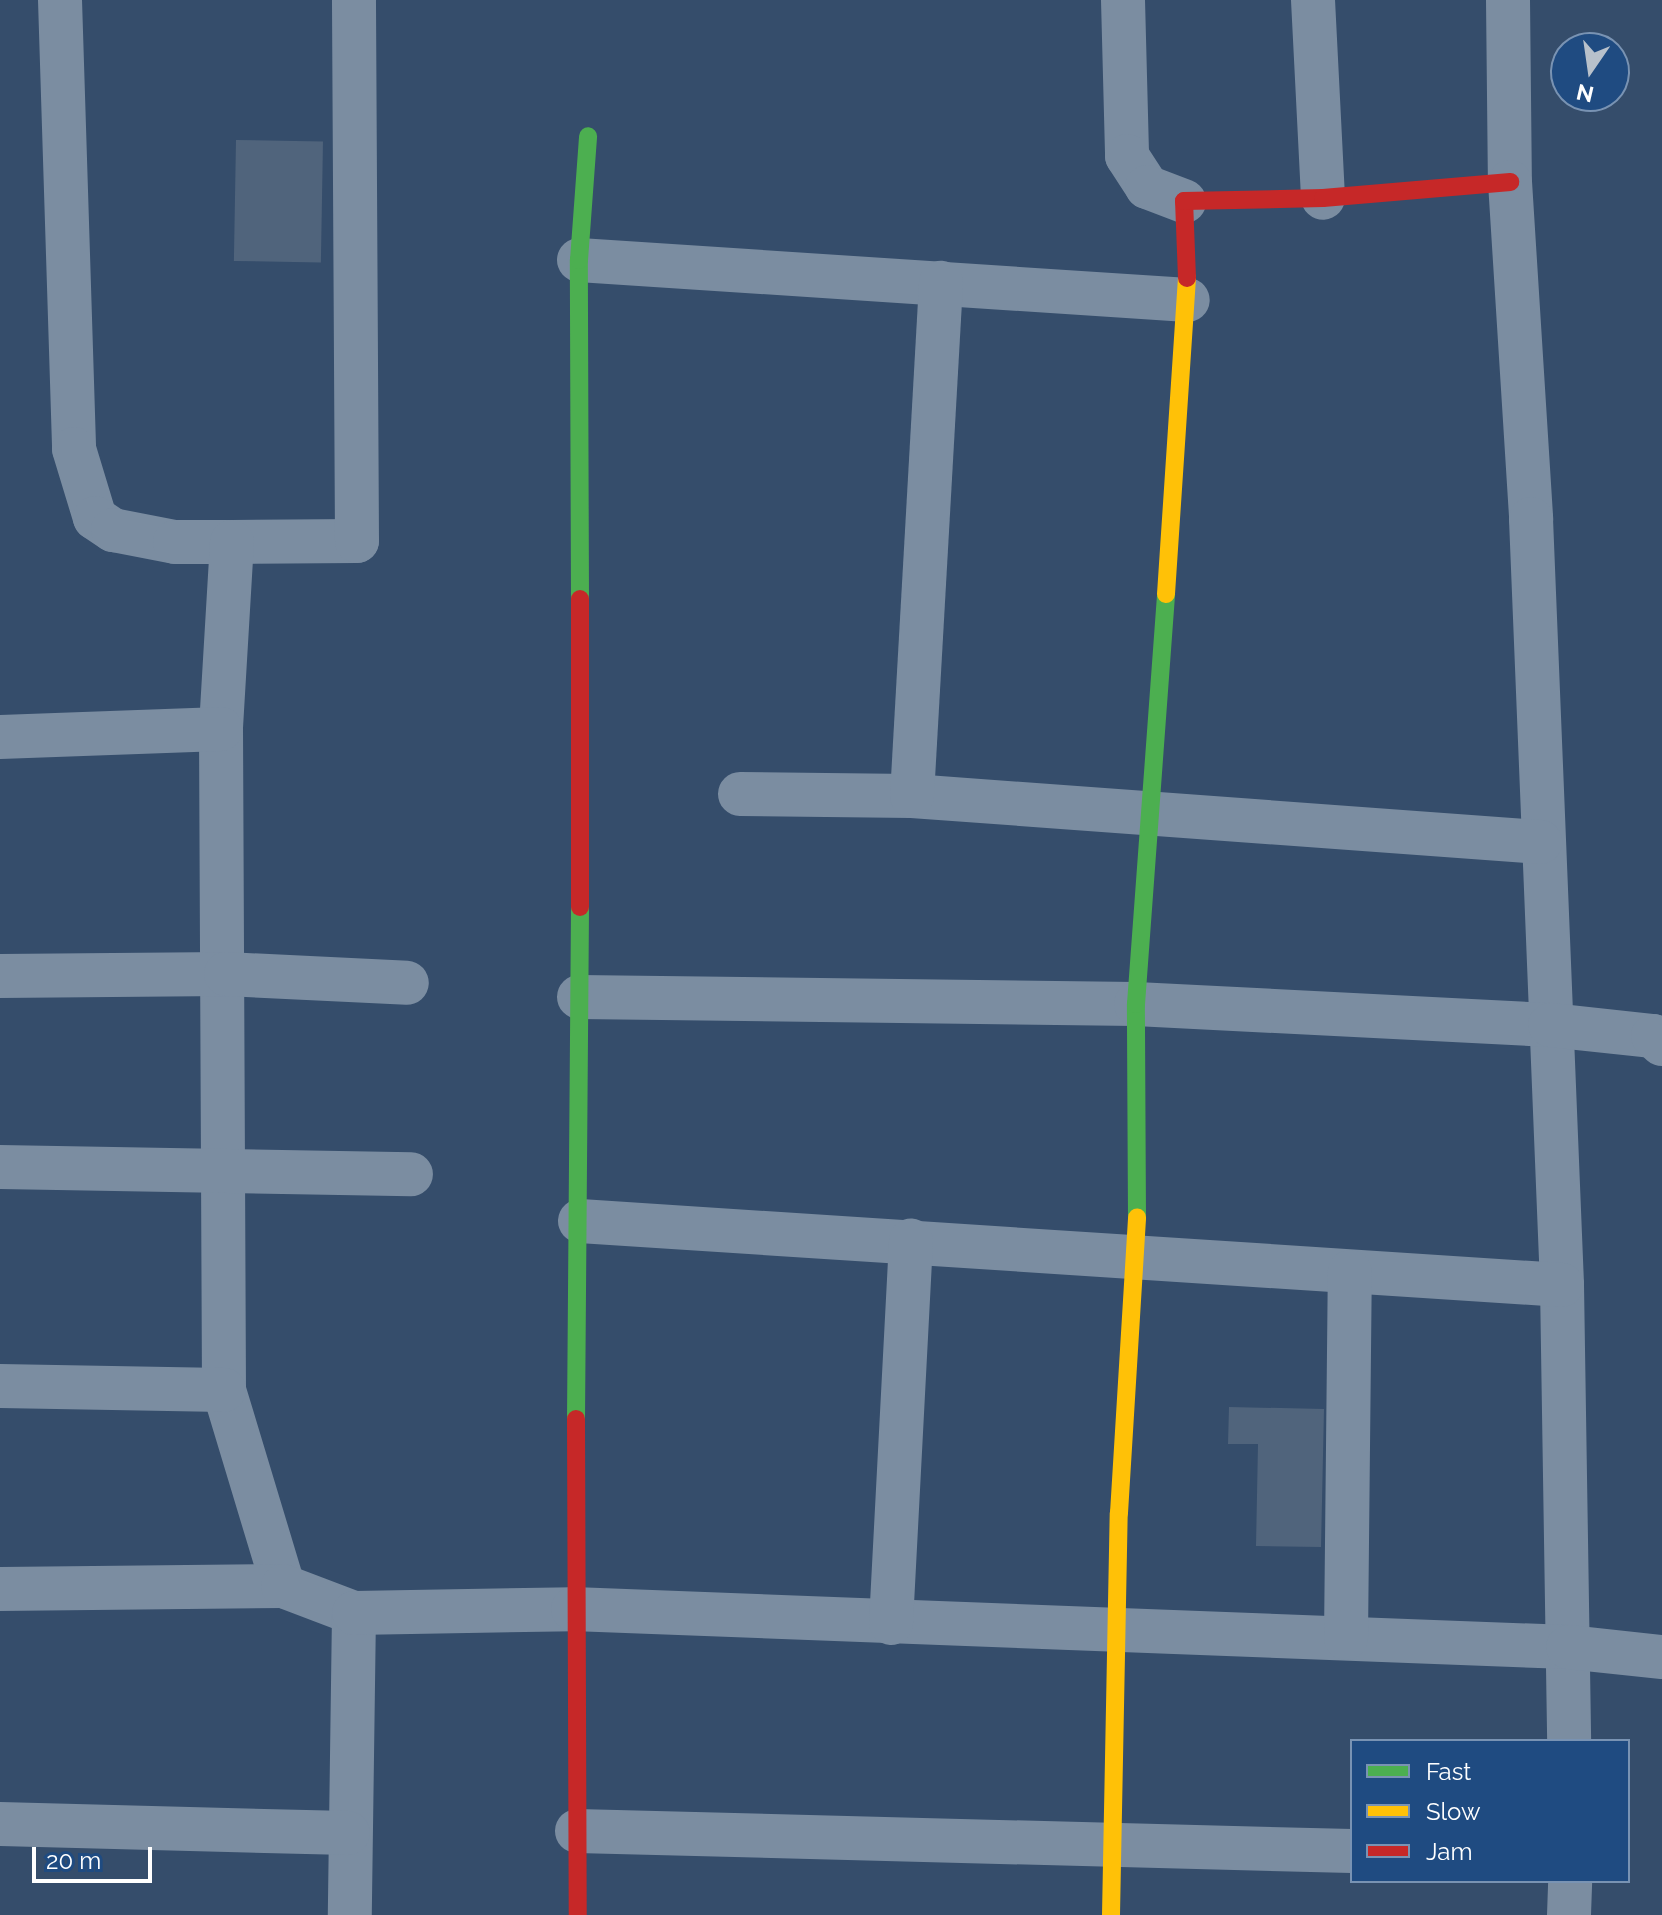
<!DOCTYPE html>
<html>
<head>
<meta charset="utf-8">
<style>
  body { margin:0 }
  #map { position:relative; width:1662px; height:1915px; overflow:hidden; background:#354d6b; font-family:Raleway,sans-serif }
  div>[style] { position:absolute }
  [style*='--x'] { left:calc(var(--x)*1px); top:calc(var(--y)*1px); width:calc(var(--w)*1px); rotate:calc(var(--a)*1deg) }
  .building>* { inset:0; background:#50647c; transform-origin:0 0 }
  .street>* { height:44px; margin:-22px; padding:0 22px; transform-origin:22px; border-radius:22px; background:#7b8da1 }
  .fast>* { height:18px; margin:-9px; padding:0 9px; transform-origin:9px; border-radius:9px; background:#4caf50 }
  .slow>* { height:18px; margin:-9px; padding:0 9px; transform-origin:9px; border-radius:9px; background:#ffc107 }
  .jam>* { height:18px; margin:-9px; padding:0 9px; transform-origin:9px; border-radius:9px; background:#c62828 }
  span { translate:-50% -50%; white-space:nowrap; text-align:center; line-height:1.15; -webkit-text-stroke:6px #1f4b81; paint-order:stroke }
  .legend { position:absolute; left:1350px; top:1739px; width:280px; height:144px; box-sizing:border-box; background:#1f4b81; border:2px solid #7993b3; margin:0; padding:10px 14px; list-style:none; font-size:24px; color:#fff }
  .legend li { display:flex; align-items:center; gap:16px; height:40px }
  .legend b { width:40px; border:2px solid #7993b3 }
  .north { position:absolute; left:1550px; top:32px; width:80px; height:80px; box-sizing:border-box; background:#1f4b81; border:2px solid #7993b3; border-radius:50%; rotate:193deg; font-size:22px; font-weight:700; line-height:32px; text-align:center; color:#fff }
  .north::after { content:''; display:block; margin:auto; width:28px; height:36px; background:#b8c1cb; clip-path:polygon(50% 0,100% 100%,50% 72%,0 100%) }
  .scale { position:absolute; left:32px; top:1847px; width:120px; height:36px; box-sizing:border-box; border:4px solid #fff; border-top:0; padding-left:10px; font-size:24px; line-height:28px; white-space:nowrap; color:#fff; -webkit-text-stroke:6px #1f4b81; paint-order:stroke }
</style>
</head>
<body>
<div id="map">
  <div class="building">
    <div style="left:236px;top:140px;width:87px;height:121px;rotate:1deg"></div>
    <div style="clip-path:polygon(1229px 1407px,1324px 1409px,1321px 1547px,1256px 1546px,1258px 1444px,1228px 1444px)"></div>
  </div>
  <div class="street">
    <div style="--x:60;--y:0;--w:449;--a:88.2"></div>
    <div style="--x:74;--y:449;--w:72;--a:73.1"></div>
    <div style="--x:95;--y:518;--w:22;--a:34"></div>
    <div style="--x:113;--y:530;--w:63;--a:11"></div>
    <div style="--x:175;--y:542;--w:57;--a:0"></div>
    <div style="--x:232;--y:542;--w:125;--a:-0.5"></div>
    <div style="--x:357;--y:541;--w:541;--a:-90.32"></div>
    <div style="--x:1123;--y:0;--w:156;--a:88.5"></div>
    <div style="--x:1127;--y:156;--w:37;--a:57"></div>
    <div style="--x:1147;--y:187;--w:40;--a:21"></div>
    <div style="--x:1313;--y:0;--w:198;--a:87.1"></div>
    <div style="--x:1508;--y:0;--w:182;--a:89.4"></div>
    <div style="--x:1510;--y:182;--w:338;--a:86.4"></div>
    <div style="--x:1531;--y:519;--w:767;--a:87.68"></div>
    <div style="--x:1562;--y:1285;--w:456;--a:89.1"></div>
    <div style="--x:579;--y:260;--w:610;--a:3.76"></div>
    <div style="--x:232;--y:542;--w:187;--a:93.4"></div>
    <div style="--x:221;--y:729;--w:661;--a:89.74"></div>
    <div style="--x:224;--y:1390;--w:205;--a:73.2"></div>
    <div style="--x:0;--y:737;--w:221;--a:-2.1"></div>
    <div style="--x:740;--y:794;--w:172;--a:0.7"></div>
    <div style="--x:912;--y:796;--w:630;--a:4.19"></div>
    <div style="--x:912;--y:796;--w:514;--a:-86.76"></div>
    <div style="--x:0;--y:976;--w:226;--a:-0.5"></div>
    <div style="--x:226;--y:974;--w:181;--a:2.8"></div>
    <div style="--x:579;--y:997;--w:557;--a:0.72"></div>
    <div style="--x:1136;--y:1004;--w:415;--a:2.9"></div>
    <div style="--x:1550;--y:1025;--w:104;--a:6.1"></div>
    <div style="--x:1653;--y:1036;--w:12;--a:42"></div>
    <div style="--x:0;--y:1167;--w:411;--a:1"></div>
    <div style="--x:580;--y:1221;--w:984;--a:3.73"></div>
    <div style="--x:0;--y:1386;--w:224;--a:1"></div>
    <div style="--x:0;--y:1589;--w:283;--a:-0.6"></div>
    <div style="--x:283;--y:1586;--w:76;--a:20.8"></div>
    <div style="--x:354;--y:1613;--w:302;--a:90.8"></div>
    <div style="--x:354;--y:1613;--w:219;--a:-1"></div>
    <div style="--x:573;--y:1609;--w:996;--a:2.19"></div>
    <div style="--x:1568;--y:1647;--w:95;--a:6.1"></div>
    <div style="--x:891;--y:1623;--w:383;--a:-87"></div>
    <div style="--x:1346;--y:1638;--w:366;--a:-89.4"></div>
    <div style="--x:0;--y:1824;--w:348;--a:1.5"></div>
    <div style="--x:577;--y:1831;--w:775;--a:1.48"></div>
    <div style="--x:1569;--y:1915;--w:34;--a:-88"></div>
  </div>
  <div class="fast">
    <div style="--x:580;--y:599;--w:339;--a:-90.2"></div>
    <div style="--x:579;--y:260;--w:124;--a:-85.8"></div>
    <div style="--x:1137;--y:1218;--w:214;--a:-90.3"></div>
    <div style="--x:1136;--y:1004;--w:411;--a:-85.8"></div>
    <div style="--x:576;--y:1419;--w:512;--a:-89.55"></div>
  </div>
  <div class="slow">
    <div style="--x:1166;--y:594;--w:317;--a:-86.2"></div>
    <div style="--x:1111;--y:1915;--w:402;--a:-88.9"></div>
    <div style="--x:1119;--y:1513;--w:296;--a:-86.5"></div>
  </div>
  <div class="jam">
    <div style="--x:1187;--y:278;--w:77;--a:-92.2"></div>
    <div style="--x:1184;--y:201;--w:139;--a:-1.2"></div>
    <div style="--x:1323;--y:198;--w:188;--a:-4.9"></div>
    <div style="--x:580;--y:599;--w:308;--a:90"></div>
    <div style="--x:576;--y:1419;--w:496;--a:89.8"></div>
  </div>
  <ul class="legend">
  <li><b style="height:10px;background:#4caf50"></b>Fast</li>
  <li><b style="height:10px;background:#ffc107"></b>Slow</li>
  <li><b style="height:10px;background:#c62828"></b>Jam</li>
  </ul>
  <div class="north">N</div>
  <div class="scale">20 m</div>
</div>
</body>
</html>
